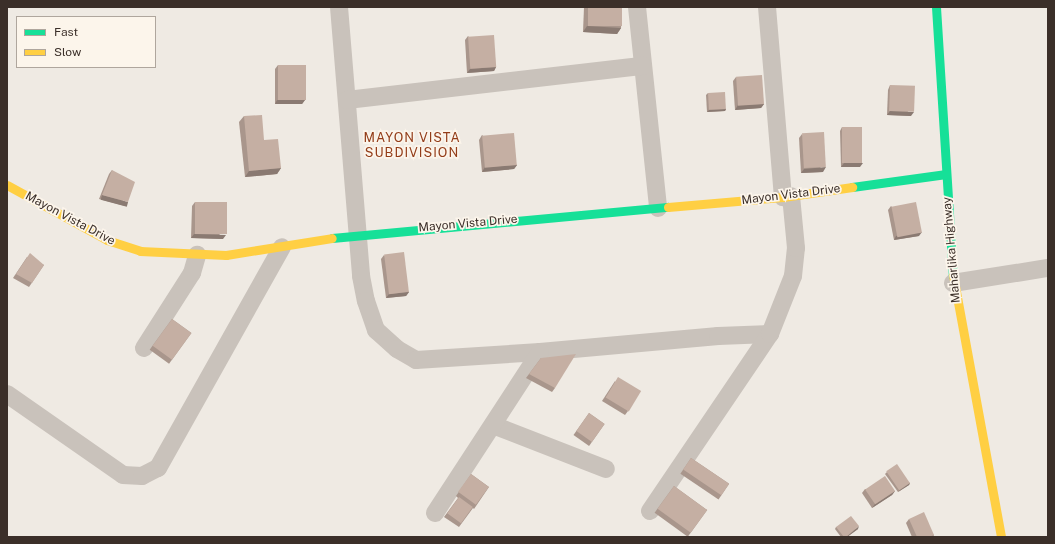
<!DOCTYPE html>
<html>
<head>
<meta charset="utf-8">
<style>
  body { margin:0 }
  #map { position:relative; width:1055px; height:544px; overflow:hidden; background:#efeae3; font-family:"Public Sans",sans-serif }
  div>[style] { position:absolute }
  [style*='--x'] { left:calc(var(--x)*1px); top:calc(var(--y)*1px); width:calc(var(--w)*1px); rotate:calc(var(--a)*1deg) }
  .street>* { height:18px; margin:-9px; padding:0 9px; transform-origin:9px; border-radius:9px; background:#c9c2bb }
  .fast>* { height:9px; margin:-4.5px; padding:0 4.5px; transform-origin:4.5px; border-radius:4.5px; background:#16e098 }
  .slow>* { height:9px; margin:-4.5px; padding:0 4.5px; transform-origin:4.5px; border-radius:4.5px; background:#ffcf43 }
  .wall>* { inset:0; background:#a9968c; transform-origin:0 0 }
  .shaded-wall>* { inset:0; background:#8a7a72; transform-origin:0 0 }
  .building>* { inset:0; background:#c5afa3; transform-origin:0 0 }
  span { translate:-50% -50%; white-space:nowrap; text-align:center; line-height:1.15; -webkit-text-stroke:3.5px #fcf5eb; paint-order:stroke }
  .street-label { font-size:12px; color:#3b2f29 }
  .neighbourhood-label { font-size:13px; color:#933d19; letter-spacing:1px }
  .frame { position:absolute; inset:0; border:8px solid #3b2f29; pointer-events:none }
  .legend { position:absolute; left:16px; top:16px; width:140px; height:52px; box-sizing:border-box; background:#fcf5eb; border:1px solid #afa69d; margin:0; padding:5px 7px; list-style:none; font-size:12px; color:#3b2f29 }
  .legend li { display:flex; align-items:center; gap:8px; height:20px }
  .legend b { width:20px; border:1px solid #afa69d }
</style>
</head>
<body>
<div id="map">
  <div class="street">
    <div style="--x:339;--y:7;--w:270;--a:85.3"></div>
    <div style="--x:361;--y:276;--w:25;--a:79"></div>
    <div style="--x:366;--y:301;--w:31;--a:71"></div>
    <div style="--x:376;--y:330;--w:28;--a:42"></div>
    <div style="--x:397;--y:349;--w:22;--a:30"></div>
    <div style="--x:416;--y:360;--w:124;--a:-3.7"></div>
    <div style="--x:540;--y:352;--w:179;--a:-5.1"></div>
    <div style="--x:718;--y:336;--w:52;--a:-2.2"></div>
    <div style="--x:637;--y:7;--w:202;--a:84"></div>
    <div style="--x:767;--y:7;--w:191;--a:85.2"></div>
    <div style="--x:347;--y:100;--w:298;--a:-6.6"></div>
    <div style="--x:953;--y:283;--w:96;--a:-9"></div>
    <div style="--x:144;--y:348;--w:89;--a:-57.4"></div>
    <div style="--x:192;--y:273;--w:19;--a:-74"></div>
    <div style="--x:7;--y:394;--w:141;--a:34.9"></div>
    <div style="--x:123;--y:475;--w:19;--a:3"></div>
    <div style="--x:142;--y:476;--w:18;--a:-27"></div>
    <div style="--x:158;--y:468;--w:253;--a:-60.7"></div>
    <div style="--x:493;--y:425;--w:121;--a:21.3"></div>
    <div style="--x:650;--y:511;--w:214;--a:-55.9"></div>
    <div style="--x:770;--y:334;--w:62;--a:-68.4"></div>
    <div style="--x:793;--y:276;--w:28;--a:-84"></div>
    <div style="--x:796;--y:248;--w:52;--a:-95.5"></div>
    <div style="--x:435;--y:513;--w:192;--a:-56.9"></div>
  </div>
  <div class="fast">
    <div style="--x:936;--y:7;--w:269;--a:86.4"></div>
    <div style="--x:852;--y:187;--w:95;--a:-7.9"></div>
    <div style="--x:332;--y:238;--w:337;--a:-5.3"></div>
  </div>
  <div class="slow">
    <div style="--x:7;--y:185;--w:114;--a:28.8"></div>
    <div style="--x:107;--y:240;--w:35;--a:18"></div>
    <div style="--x:140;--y:251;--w:86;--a:2.7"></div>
    <div style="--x:226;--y:255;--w:107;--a:-9.1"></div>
    <div style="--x:668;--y:207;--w:115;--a:-5"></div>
    <div style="--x:783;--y:197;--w:70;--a:-8.2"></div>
    <div style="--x:953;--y:275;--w:266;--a:79.6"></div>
  </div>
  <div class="wall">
    <div style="clip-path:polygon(584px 7px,622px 7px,621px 28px,617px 34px,583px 32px)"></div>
    <div style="clip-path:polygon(468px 36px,496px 67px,494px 71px,467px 73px,465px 40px)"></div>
    <div style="clip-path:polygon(278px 65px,305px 100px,302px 104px,275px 104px,275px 69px)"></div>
    <div style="clip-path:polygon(736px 77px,764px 104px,761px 108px,735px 110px,733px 81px)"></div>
    <div style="clip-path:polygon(890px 85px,911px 116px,887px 115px,888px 90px)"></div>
    <div style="clip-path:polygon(708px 93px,726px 109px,725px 111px,707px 112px,706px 95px)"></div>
    <div style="clip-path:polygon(244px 116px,264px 140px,281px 168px,277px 174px,245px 177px,239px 122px)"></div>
    <div style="clip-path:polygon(842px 127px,860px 167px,841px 167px,840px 131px)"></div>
    <div style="clip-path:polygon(802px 134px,823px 172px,801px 173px,799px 138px)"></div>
    <div style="clip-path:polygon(482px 135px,517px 165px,514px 169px,482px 172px,479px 140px)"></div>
    <div style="clip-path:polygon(112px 170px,125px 206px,99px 199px,109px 174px)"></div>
    <div style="clip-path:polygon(195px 202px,223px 239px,191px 238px,192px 206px)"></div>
    <div style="clip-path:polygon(891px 206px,919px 236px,894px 240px,888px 210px)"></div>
    <div style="clip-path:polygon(384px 255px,409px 292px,406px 296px,386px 298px,381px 259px)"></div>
    <div style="clip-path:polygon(27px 257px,44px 265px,29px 287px,13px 278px)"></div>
    <div style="left:172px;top:319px;width:24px;height:38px;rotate:36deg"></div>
    <div style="clip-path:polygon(541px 358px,555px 388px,552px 392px,526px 378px)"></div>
    <div style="clip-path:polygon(615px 381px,628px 411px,625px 415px,602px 401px)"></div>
    <div style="left:589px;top:413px;width:19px;height:27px;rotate:35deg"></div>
    <div style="left:691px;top:458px;width:46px;height:19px;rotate:34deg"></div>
    <div style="clip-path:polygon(887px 472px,910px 483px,909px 485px,898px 492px,885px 474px)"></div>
    <div style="clip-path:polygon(471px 474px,489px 487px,474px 509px,473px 508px,459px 527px,444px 517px,458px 498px,456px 496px)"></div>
    <div style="left:674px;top:486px;width:41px;height:33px;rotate:36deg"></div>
    <div style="clip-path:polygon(865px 489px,895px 491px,892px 495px,872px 508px,862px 493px)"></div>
    <div style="clip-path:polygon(909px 519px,934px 535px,933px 537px,912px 537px,906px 523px)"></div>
    <div style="clip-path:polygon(836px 527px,858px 529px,847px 537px,841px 537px,835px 529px)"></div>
  </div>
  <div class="shaded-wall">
    <div style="clip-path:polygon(587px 26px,621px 28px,617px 34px,583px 32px)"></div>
    <div style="clip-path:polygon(496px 67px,494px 71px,467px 73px,470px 69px)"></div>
    <div style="clip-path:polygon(277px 100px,305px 100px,302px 104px,275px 104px)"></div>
    <div style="clip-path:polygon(764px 104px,761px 108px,735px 110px,738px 105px)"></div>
    <div style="clip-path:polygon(726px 109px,725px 111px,707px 112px,709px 110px)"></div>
    <div style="clip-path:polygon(890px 111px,914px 112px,911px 116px,887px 115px)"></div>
    <div style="clip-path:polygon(844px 163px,863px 163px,860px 167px,841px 167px)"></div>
    <div style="clip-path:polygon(517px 165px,514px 169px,482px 172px,485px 167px)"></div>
    <div style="clip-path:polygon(826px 167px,823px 172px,801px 173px,804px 169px)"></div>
    <div style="clip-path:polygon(281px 168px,277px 174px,245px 177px,249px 171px)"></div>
    <div style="left:102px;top:195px;width:27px;height:5px;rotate:15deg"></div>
    <div style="clip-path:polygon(922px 232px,919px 236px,894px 240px,896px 236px)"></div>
    <div style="clip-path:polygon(194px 234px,226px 235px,223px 239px,191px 238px)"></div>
    <div style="clip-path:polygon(409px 292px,406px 296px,386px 298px,389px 294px)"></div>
    <div style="clip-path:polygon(910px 483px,909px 485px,898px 492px,900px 490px)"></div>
    <div style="clip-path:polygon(895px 491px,892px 495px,872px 508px,875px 504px)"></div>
    <div style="clip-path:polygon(859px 526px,858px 529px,847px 537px,846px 537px)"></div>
  </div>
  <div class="building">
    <div style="left:588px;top:7px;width:34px;height:19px"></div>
    <div style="left:494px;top:35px;width:32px;height:26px;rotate:86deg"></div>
    <div style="left:278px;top:65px;width:28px;height:35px"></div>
    <div style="left:762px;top:75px;width:29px;height:26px;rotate:86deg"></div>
    <div style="left:890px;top:85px;width:25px;height:26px;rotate:2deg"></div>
    <div style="left:725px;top:92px;width:17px;height:17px;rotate:87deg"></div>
    <div style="clip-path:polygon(262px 115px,264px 140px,278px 139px,281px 168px,249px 171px,244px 116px)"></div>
    <div style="left:842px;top:127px;width:20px;height:36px"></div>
    <div style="left:824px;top:132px;width:35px;height:22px;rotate:87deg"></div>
    <div style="left:514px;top:133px;width:32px;height:32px;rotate:85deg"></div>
    <div style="clip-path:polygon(112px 170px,135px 182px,128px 202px,102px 195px)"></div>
    <div style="left:195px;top:202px;width:32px;height:32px"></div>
    <div style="left:916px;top:202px;width:31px;height:25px;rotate:79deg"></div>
    <div style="left:404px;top:252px;width:40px;height:20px;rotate:83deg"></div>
    <div style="clip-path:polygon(30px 253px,44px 265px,32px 283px,16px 274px)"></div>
    <div style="left:172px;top:319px;width:24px;height:33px;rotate:36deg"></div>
    <div style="clip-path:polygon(576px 354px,555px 388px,529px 374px,541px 358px)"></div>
    <div style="left:618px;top:377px;width:27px;height:24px;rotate:31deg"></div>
    <div style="left:589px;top:413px;width:19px;height:22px;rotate:35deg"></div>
    <div style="left:691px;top:458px;width:46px;height:14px;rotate:34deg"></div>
    <div style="left:897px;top:464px;width:23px;height:13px;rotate:56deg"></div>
    <div style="left:471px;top:474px;width:22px;height:22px;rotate:36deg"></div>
    <div style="left:885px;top:476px;width:18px;height:24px;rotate:56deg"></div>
    <div style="left:674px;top:486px;width:41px;height:28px;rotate:36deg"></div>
    <div style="left:459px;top:497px;width:17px;height:20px;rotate:36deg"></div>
    <div style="clip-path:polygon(924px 512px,934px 535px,929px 537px,917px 537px,909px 519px)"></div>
    <div style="clip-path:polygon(851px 516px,859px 526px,846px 537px,844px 537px,836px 527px)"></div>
  </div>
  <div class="street-label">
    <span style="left:791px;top:195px;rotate:-7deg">Mayon Vista Drive</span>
    <span style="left:70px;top:219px;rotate:28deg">Mayon Vista Drive</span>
    <span style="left:468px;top:224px;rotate:-5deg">Mayon Vista Drive</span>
    <span style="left:952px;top:250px;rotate:-95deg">Maharlika Highway</span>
  </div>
  <div class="neighbourhood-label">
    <span style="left:412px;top:146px">MAYON VISTA<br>SUBDIVISION</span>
  </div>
  <div class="frame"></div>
  <ul class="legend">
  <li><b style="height:5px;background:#16e098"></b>Fast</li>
  <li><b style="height:5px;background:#ffcf43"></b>Slow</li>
  </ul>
</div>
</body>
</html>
